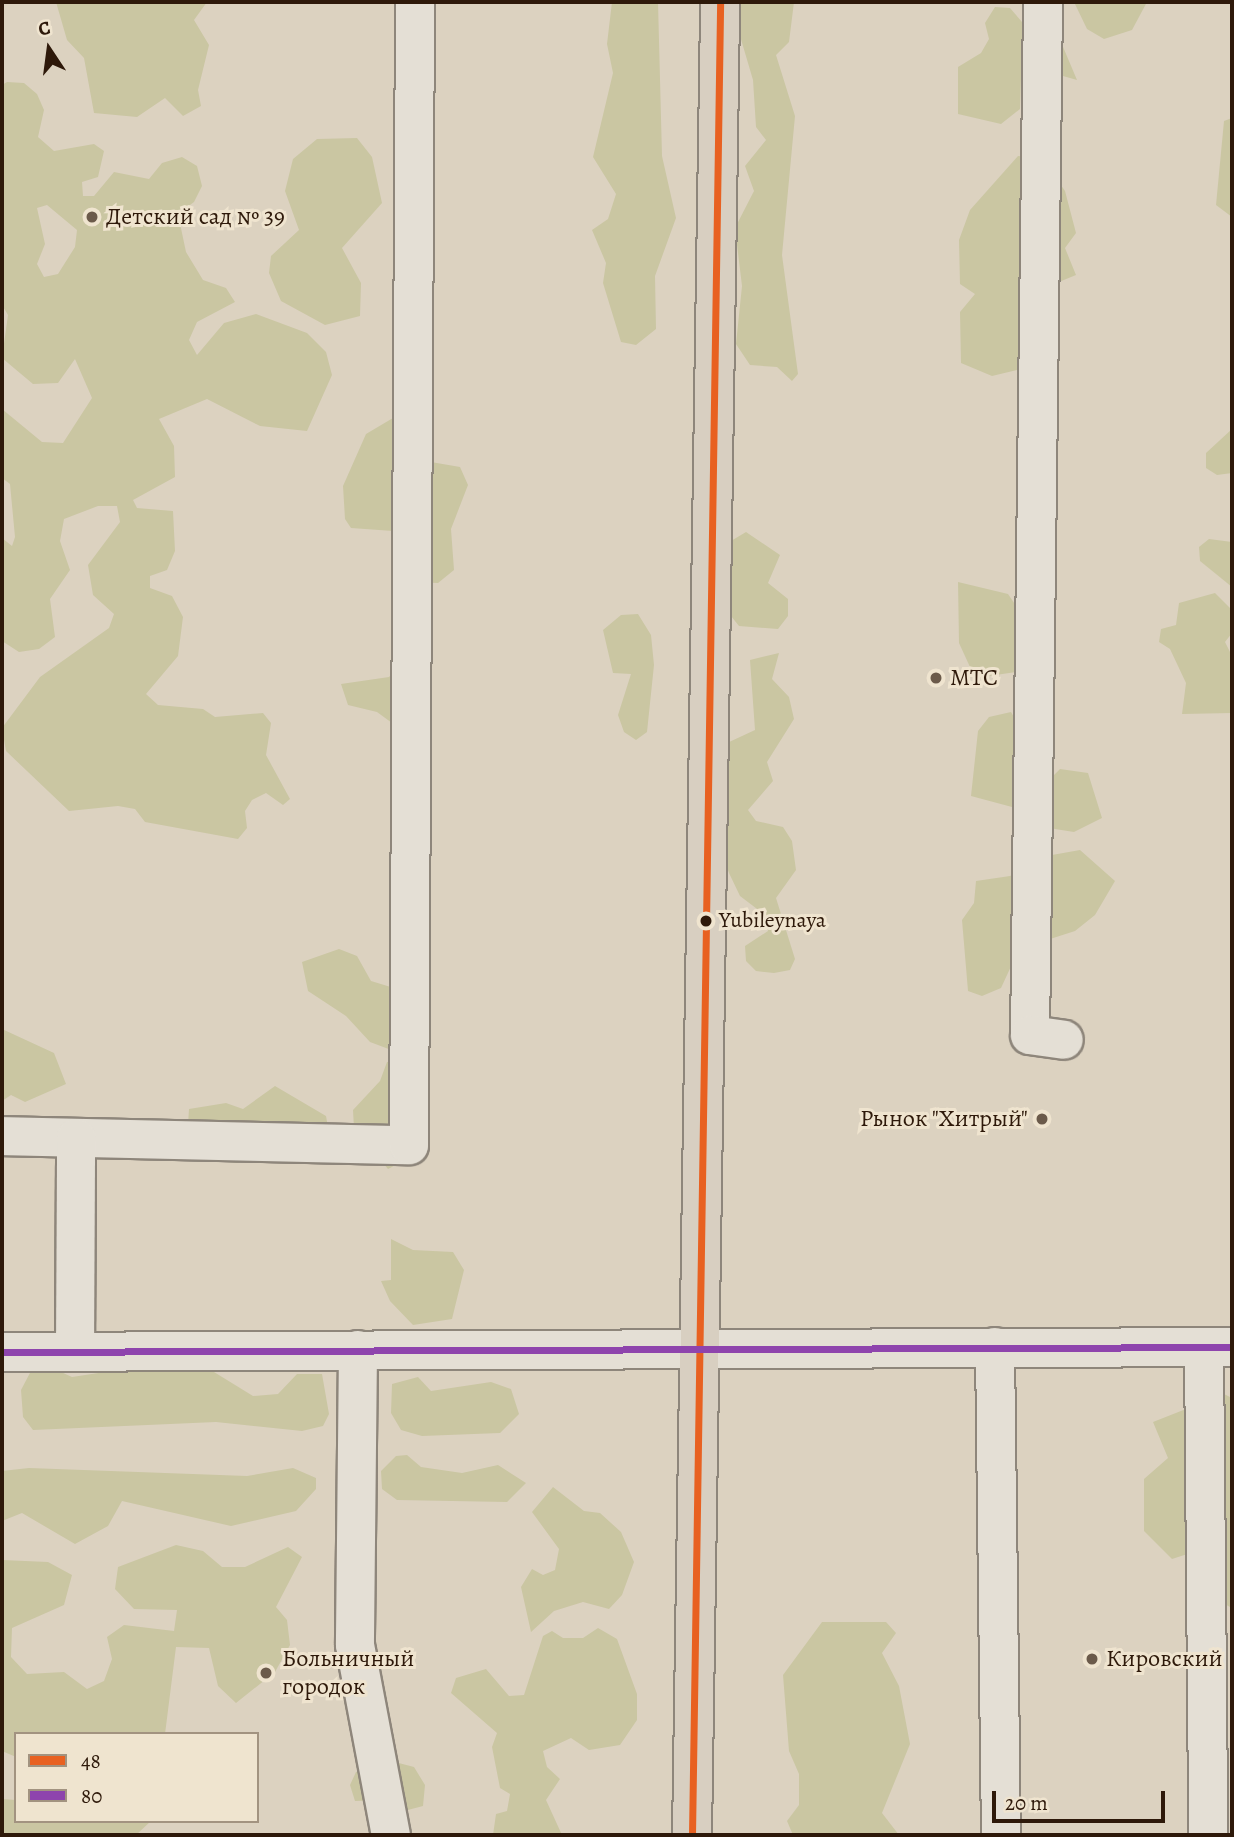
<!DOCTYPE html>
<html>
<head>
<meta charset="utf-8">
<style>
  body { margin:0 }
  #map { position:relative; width:1234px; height:1837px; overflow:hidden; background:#dcd2c0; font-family:Alegreya,serif }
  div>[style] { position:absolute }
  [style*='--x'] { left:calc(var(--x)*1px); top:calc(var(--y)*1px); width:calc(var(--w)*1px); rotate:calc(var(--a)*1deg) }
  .green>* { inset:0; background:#cac6a2 }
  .roads { filter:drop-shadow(2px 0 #8e867b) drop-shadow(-2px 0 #8e867b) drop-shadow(0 2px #8e867b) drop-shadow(0 -2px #8e867b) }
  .minor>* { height:38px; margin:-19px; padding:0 19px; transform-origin:19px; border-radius:19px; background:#e4dfd5 }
  .major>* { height:38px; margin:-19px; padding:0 19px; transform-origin:19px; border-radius:19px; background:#d8cfc1 }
  .bus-1>* { height:7px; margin:-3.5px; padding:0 3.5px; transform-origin:3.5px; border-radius:3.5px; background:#e86121 }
  .bus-2>* { height:7px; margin:-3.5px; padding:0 3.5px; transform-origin:3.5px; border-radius:3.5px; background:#8e44ad }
  .dots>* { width:19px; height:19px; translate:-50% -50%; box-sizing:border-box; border:4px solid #efe4cf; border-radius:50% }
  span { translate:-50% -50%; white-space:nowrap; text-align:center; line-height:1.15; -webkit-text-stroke:6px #efe4cf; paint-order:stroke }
  .bus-label { font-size:22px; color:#2e190a }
  .left { translate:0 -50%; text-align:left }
  .poi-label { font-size:24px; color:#2e190a }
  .right { translate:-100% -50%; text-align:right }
  .frame { position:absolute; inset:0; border:4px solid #2e190a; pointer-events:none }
  .legend { position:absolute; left:14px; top:1732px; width:245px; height:91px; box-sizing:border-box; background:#efe4cf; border:2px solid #a29380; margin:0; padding:9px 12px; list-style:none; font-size:21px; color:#2e190a }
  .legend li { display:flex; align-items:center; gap:14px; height:35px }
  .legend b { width:35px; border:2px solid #a29380 }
  .north { position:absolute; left:14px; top:14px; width:70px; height:70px; -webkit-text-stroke:5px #efe4cf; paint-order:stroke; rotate:347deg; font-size:19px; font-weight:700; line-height:28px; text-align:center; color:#2e190a }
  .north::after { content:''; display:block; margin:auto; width:24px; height:32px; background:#2e190a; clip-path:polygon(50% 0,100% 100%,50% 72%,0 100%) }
  .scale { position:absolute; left:992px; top:1791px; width:173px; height:32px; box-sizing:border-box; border:4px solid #2e190a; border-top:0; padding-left:9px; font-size:21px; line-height:24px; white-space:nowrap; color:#2e190a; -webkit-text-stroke:5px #efe4cf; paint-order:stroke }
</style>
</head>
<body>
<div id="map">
  <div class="green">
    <div style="clip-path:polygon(56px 2px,207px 2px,194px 20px,209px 45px,198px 90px,201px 106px,183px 116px,165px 98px,137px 117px,94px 113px,84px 58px,67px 40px)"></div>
    <div style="clip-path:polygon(612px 2px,658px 2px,662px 156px,676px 218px,655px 276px,656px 329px,636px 345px,621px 342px,603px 283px,606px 263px,592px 230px,608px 219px,616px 194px,593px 157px,613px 73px,607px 44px)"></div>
    <div style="clip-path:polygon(730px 2px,794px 2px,789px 42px,776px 55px,795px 116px,782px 255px,798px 374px,792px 381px,777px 367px,750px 365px,736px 344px,742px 286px,735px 228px,754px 191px,745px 166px,766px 140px,756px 127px,753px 80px)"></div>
    <div style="clip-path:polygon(1074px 2px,1147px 2px,1132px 30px,1104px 39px,1087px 29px)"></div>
    <div style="clip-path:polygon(995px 7px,1010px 8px,1022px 22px,1058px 35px,1077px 80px,1042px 70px,1021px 79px,1020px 109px,1001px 124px,958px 114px,958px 67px,981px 53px,989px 39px,985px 23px)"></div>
    <div style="clip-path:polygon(evenodd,7px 82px,24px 83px,37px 94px,44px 110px,38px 137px,54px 151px,94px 144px,104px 151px,98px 177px,82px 182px,83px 196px,94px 196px,114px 172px,149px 179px,162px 163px,182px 157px,197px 166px,202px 186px,194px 202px,178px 214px,186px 252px,203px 280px,226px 288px,235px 302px,197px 322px,189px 340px,197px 355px,224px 323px,256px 314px,307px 333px,326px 352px,332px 375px,307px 431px,260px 426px,207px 399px,159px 419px,174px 446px,175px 477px,133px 500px,137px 508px,173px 511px,175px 551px,167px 570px,150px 576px,150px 588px,172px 596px,183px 617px,178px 656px,146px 694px,158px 705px,203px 709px,215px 717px,263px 713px,271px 723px,266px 755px,290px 799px,283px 805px,266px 793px,252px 800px,245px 811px,247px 828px,238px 839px,145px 822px,135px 809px,118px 806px,69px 811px,6px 751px,2px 728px,40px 677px,109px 628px,114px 614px,93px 595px,88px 565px,120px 522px,117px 506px,98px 506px,64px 519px,60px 541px,70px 570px,50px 599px,55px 637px,39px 649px,19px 652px,2px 641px,2px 538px,12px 546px,15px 537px,10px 484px,2px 478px,2px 409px,42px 442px,63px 443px,92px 398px,75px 359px,58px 383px,33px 384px,2px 358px,8px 315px,2px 305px,2px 85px,7px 82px,47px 205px,77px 230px,75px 247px,58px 274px,44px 277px,37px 264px,45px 244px,37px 208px,47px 205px)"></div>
    <div style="clip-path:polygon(1232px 118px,1232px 217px,1216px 205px,1224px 121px)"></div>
    <div style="clip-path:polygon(357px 138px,372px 157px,382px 203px,342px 248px,361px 283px,360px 316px,325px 325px,281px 301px,269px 273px,271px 256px,299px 230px,285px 191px,293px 159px,317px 139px)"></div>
    <div style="clip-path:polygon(1018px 156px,1042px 158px,1065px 191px,1076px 233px,1065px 248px,1076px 275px,1054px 284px,1021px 369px,992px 376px,961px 363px,960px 312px,975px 294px,960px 284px,959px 240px,970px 210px)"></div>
    <div style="clip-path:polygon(413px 417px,431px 462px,460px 467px,468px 485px,451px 529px,454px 570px,438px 583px,412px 582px,393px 531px,351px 528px,345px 519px,343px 486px,366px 434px,393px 418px)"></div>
    <div style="clip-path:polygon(1232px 429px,1232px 473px,1217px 475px,1206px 468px,1206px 453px)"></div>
    <div style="clip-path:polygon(746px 532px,780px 555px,768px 583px,788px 599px,788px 616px,778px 629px,739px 626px,727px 611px,731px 541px)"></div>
    <div style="clip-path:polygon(1209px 539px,1232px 542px,1232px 587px,1200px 561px,1199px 547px)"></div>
    <div style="clip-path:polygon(958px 582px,1008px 594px,1025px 619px,1016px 672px,982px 677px,970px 667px,959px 643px)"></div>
    <div style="clip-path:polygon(1215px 593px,1232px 610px,1232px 633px,1225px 642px,1232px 656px,1232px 713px,1182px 714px,1186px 683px,1170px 649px,1159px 642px,1161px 629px,1176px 625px,1179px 603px)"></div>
    <div style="clip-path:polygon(638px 614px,651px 635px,654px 665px,647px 732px,636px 740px,624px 732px,618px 715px,631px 674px,613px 673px,603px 630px,621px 615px)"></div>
    <div style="clip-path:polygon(779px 653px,772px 679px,789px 697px,794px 719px,767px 762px,773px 781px,748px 810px,756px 821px,783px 827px,792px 841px,796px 870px,776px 898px,795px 959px,790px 970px,774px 973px,756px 971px,746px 961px,745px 946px,768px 931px,765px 915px,740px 896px,729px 873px,722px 853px,729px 795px,710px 777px,727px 743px,755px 730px,750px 660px)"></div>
    <div style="clip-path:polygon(399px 666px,403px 731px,377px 712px,348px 705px,341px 684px,389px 677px)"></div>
    <div style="clip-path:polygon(1011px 712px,1050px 779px,1060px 769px,1088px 773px,1102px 818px,1074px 832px,1055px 829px,1020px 818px,1012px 807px,971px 796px,978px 731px,989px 717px)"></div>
    <div style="clip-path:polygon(1080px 850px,1115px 881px,1095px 915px,1075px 931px,1019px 949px,1001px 988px,982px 996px,968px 991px,962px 920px,974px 903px,976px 881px,1010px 876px,1052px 855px)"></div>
    <div style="clip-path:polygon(339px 949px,357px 956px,371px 981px,394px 988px,394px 1051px,370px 1042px,346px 1016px,308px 991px,302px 962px)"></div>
    <div style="clip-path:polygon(2px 1029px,54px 1053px,66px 1084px,25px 1102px,11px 1095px,2px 1101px)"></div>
    <div style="clip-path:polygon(409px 1059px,409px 1158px,388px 1169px,354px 1129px,353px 1110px,380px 1081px,387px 1062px)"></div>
    <div style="clip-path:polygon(275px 1086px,326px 1116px,329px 1133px,281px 1133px,265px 1121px,256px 1152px,237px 1163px,201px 1159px,188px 1125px,189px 1109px,226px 1103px,243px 1109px)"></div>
    <div style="clip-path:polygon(391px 1239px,413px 1250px,453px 1252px,464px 1270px,452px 1319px,413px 1325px,390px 1301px,381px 1281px,391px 1280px)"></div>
    <div style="clip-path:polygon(158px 1364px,214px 1372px,253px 1396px,278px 1394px,297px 1374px,322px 1374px,329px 1414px,323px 1426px,302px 1431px,216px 1422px,33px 1430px,23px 1417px,21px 1390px,31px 1371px,50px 1367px,72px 1377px)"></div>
    <div style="clip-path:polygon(418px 1377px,431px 1391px,491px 1382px,511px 1389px,519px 1414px,500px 1433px,422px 1436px,401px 1430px,391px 1413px,392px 1384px)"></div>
    <div style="clip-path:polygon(1224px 1394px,1232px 1398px,1232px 1608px,1217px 1600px,1206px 1548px,1172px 1559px,1144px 1531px,1144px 1479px,1168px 1458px,1153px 1422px)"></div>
    <div style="clip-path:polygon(407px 1455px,421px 1467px,462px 1473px,498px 1465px,526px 1483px,507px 1502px,397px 1500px,382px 1489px,381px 1471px,396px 1456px)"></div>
    <div style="clip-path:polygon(29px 1468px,247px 1476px,293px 1468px,316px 1478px,316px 1489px,296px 1511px,231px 1526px,122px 1501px,108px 1526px,75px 1544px,22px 1513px,2px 1521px,2px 1471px)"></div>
    <div style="clip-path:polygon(553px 1487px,584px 1511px,600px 1513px,621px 1532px,634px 1562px,622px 1595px,609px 1609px,583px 1602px,554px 1611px,531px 1632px,521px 1587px,532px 1569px,543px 1575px,555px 1570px,559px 1549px,532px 1512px)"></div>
    <div style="clip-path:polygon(176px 1545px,203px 1551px,222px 1567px,245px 1567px,288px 1547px,302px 1557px,276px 1607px,287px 1620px,290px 1645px,275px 1672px,236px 1703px,218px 1686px,209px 1648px,176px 1647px,165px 1734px,16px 1734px,16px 1757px,2px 1751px,2px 1560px,48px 1562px,72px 1575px,64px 1605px,12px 1628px,11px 1657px,27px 1674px,64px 1672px,87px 1689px,104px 1681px,112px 1659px,107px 1637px,124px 1625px,174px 1631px,177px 1610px,134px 1609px,115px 1589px,118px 1567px)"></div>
    <div style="clip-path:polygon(822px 1622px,886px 1622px,896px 1633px,882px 1653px,899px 1686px,910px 1744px,882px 1813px,899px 1835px,793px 1835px,787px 1821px,799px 1805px,799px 1774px,789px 1751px,783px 1675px)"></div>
    <div style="clip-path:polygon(598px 1628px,617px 1639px,637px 1694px,637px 1720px,620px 1745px,589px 1750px,571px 1738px,543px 1751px,547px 1767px,560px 1779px,546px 1800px,562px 1835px,493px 1835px,496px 1814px,507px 1811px,510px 1794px,500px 1788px,492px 1747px,497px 1733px,451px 1693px,456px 1678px,486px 1669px,509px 1696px,524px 1695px,543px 1636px,552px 1631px,563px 1638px,583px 1638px)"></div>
    <div style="clip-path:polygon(391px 1761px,414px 1767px,425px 1785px,423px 1806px,404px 1811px,385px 1800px,355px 1801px,350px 1785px,356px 1772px)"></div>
    <div style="clip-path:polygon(2px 1799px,16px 1800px,16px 1821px,151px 1821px,136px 1835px,2px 1835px)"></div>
  </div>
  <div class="roads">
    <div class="minor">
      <div style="--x:1043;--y:2;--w:1033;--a:90.72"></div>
      <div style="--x:1030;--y:1035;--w:34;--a:8"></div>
      <div style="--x:2;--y:1136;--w:407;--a:1.3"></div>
      <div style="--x:409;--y:1145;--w:1143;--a:-89.7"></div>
      <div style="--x:995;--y:1347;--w:488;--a:89.3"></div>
      <div style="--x:1204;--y:1347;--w:488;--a:89.5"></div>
      <div style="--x:358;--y:1350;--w:295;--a:90.6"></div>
      <div style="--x:355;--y:1645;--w:193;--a:79.3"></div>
      <div style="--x:75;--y:1351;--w:213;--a:-89.7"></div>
      <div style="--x:2;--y:1352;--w:1230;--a:-0.23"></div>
    </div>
    <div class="major">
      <div style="--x:692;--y:1835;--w:1833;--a:-89.12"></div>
    </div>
  </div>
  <div class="bus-1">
    <div style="--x:692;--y:1835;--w:1833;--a:-89.12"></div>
  </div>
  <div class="bus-2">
    <div style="--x:2;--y:1352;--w:1230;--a:-0.23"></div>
  </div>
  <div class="dots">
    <div style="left:92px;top:217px;background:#6b5a4a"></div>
    <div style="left:936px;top:678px;background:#6b5a4a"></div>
    <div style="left:706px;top:921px;background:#2e190a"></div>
    <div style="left:1042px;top:1119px;background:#6b5a4a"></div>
    <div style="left:1092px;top:1659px;background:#6b5a4a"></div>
    <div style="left:266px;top:1673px;background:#6b5a4a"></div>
  </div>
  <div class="bus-label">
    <span class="left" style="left:719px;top:921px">Yubileynaya</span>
  </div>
  <div class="poi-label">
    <span class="left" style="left:106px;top:217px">Детский сад № 39</span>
    <span class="left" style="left:950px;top:678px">МТС</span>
    <span class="right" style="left:1028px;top:1119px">Рынок "Хитрый"</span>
    <span class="left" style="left:282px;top:1673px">Больничный<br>городок</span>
    <span class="left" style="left:1106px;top:1659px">Кировский</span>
  </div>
  <div class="frame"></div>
  <ul class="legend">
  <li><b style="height:9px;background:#e86121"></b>48</li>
  <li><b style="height:9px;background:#8e44ad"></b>80</li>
  </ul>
  <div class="north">С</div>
  <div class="scale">20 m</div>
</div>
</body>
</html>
